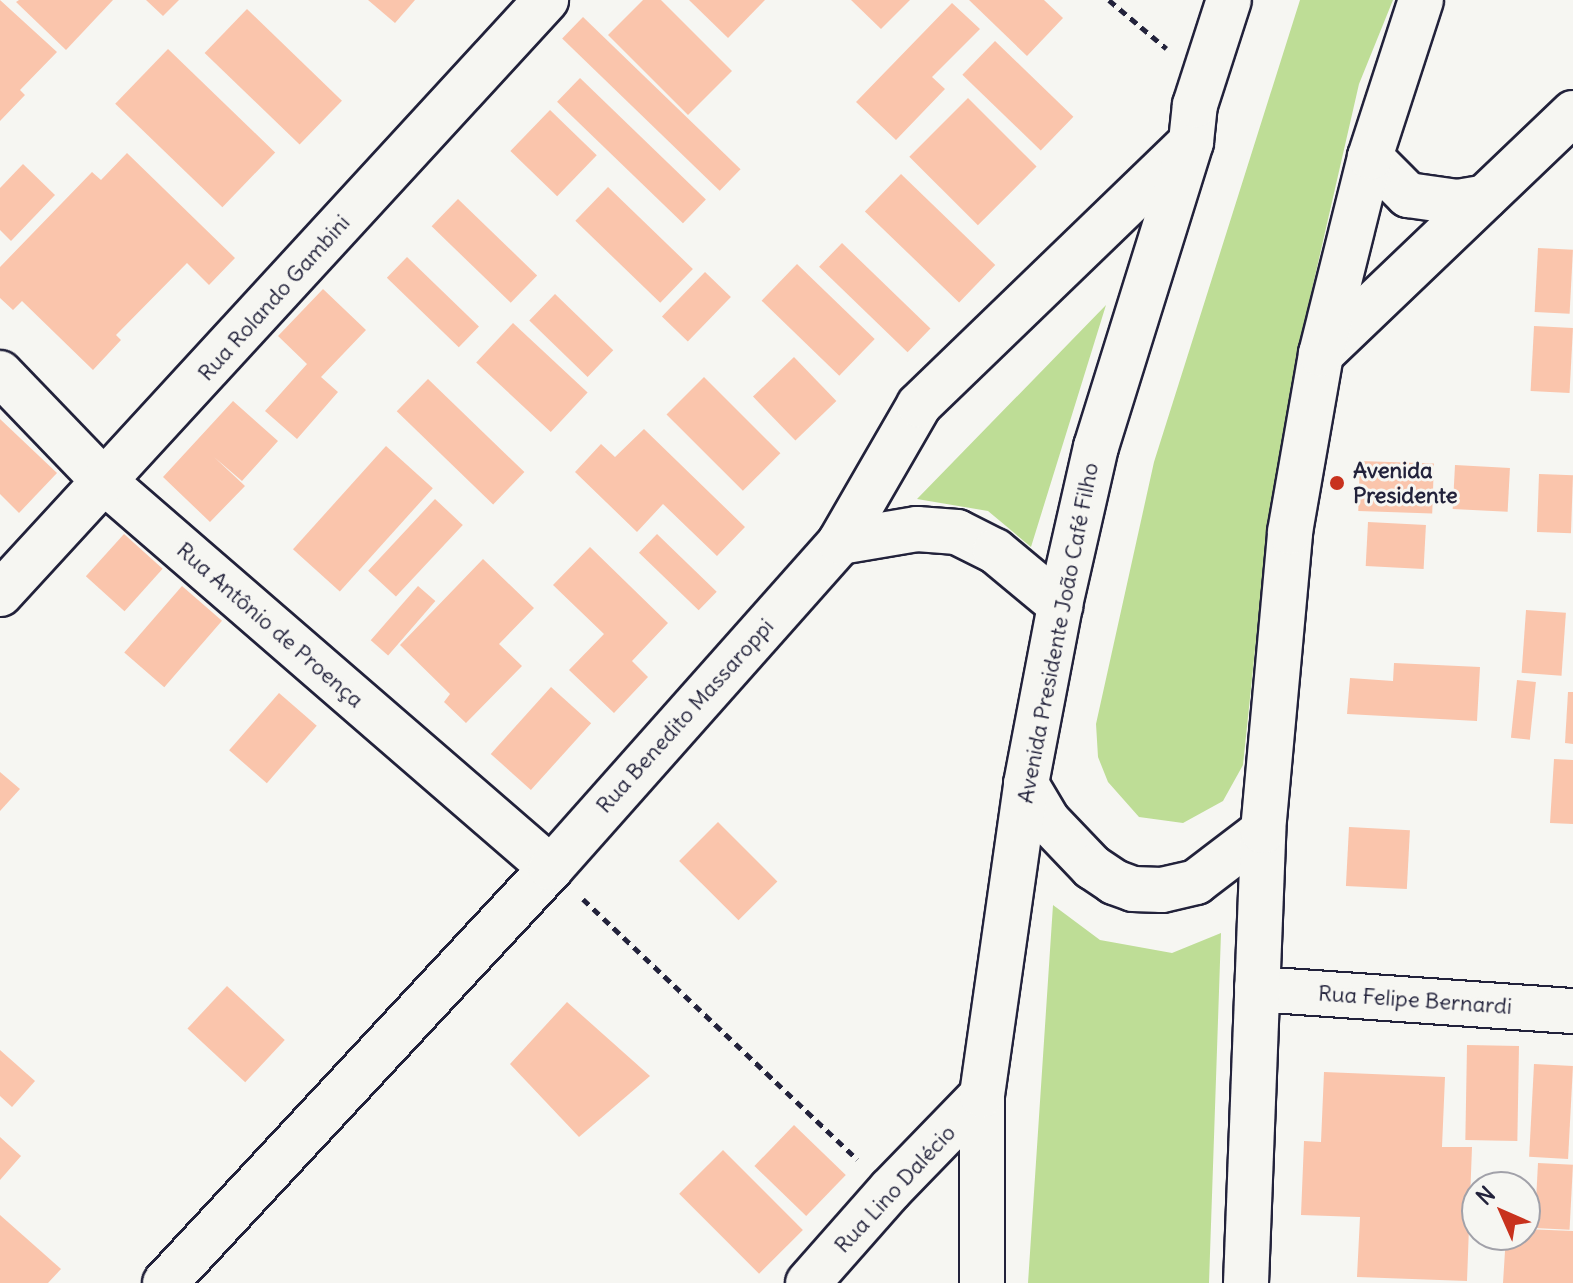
<!DOCTYPE html>
<html>
<head>
<meta charset="utf-8">
<style>
  body { margin:0 }
  #map { position:relative; width:1573px; height:1283px; overflow:hidden; background:#f6f6f2; font-family:Delius,sans-serif }
  div>[style] { position:absolute }
  [style*='--x'] { left:calc(var(--x)*1px); top:calc(var(--y)*1px); width:calc(var(--w)*1px); rotate:calc(var(--a)*1deg) }
  .green>* { inset:0; background:#bedd96 }
  .building>* { inset:0; background:#fac5ac; transform-origin:0 0 }
  .path>* { height:5px; margin-top:-2.5px; transform-origin:0; background:repeating-linear-gradient(90deg,#22223b 0 8px,transparent 0 14px) }
  .roads { filter:drop-shadow(2px 0 #22223b) drop-shadow(-2px 0 #22223b) drop-shadow(0 2px #22223b) drop-shadow(0 -2px #22223b) }
  .street>* { height:44px; margin:-22px; padding:0 22px; transform-origin:22px; border-radius:22px; background:#f6f6f2 }
  .primary>* { height:44px; margin:-22px; padding:0 22px; transform-origin:22px; border-radius:22px; background:#f6f6f2 }
  .dots>* { width:22px; height:22px; translate:-50% -50%; box-sizing:border-box; border:4px solid #f6f6f2; border-radius:50% }
  span { translate:-50% -50%; white-space:nowrap; text-align:center; line-height:1.15; -webkit-text-stroke:6px #f6f6f2; paint-order:stroke }
  .street-label { font-size:22px; color:#22223b }
  .poi-label { font-size:22px; color:#22223b; font-weight:700 }
  .left { translate:0 -50%; text-align:left }
  .north { position:absolute; left:1461px; top:1171px; width:80px; height:80px; box-sizing:border-box; background:#f6f6f2; border:2px solid #a1a1a9; border-radius:50%; rotate:315deg; font-size:22px; font-weight:700; line-height:32px; text-align:center; color:#22223b }
  .north::after { content:''; display:block; margin:auto; width:28px; height:36px; background:#c8321e; clip-path:polygon(50% 0,100% 100%,50% 72%,0 100%) }
</style>
</head>
<body>
<div id="map">
  <div class="green">
    <div style="clip-path:polygon(1300px 0,1393px 0,1359px 84px,1307px 311px,1268px 525px,1243px 765px,1223px 801px,1183px 823px,1139px 817px,1108px 782px,1098px 757px,1096px 724px,1154px 462px)"></div>
    <div style="clip-path:polygon(1106px 305px,1031px 547px,988px 511px,917px 499px)"></div>
    <div style="clip-path:polygon(1053px 905px,1100px 940px,1172px 953px,1221px 933px,1209px 1283px,1028px 1283px)"></div>
  </div>
  <div class="building">
    <div style="clip-path:polygon(0 0,57px 52px,20px 90px,25px 95px,0 121px)"></div>
    <div style="clip-path:polygon(19px 0,113px 0,66px 50px,16px 2px)"></div>
    <div style="clip-path:polygon(146px 0,179px 0,163px 16px)"></div>
    <div style="clip-path:polygon(368px 0,415px 0,395px 23px)"></div>
    <div style="clip-path:polygon(643px 0,661px 0,732px 71px,688px 115px,608px 35px)"></div>
    <div style="clip-path:polygon(689px 0,765px 0,728px 38px)"></div>
    <div style="clip-path:polygon(851px 0,910px 0,881px 29px)"></div>
    <div style="clip-path:polygon(969px 0,1044px 0,1063px 18px,1027px 56px)"></div>
    <div style="clip-path:polygon(952px 3px,980px 29px,932px 77px,945px 89px,896px 140px,856px 102px)"></div>
    <div style="left:247px;top:9px;width:132px;height:61px;rotate:44deg"></div>
    <div style="left:583px;top:17px;width:219px;height:30px;rotate:44deg"></div>
    <div style="left:995px;top:41px;width:109px;height:47px;rotate:44deg"></div>
    <div style="left:168px;top:49px;width:149px;height:76px;rotate:44deg"></div>
    <div style="left:580px;top:78px;width:175px;height:33px;rotate:44deg"></div>
    <div style="left:968px;top:98px;width:97px;height:83px;rotate:45deg"></div>
    <div style="left:550px;top:110px;width:65px;height:57px;rotate:44deg"></div>
    <div style="clip-path:polygon(127px 153px,235px 258px,209px 285px,187px 263px,116px 335px,121px 340px,93px 370px,22px 301px,13px 310px,0 298px,0 267px,92px 172px,101px 180px)"></div>
    <div style="clip-path:polygon(23px 164px,55px 195px,11px 241px,0 230px,0 188px)"></div>
    <div style="left:901px;top:174px;width:131px;height:52px;rotate:44deg"></div>
    <div style="left:608px;top:187px;width:118px;height:47px;rotate:44deg"></div>
    <div style="left:458px;top:199px;width:110px;height:38px;rotate:44deg"></div>
    <div style="left:842px;top:243px;width:123px;height:33px;rotate:44deg"></div>
    <div style="left:1538px;top:248px;width:35px;height:64px;rotate:3deg"></div>
    <div style="left:407px;top:257px;width:100px;height:29px;rotate:44deg"></div>
    <div style="left:797px;top:264px;width:108px;height:51px;rotate:44deg"></div>
    <div style="left:705px;top:272px;width:36px;height:62px;rotate:44deg"></div>
    <div style="clip-path:polygon(323px 289px,366px 330px,321px 377px,338px 392px,297px 439px,265px 411px,307px 364px,278px 336px)"></div>
    <div style="left:555px;top:294px;width:81px;height:37px;rotate:44deg"></div>
    <div style="left:513px;top:323px;width:102px;height:54px;rotate:43deg"></div>
    <div style="left:1534px;top:326px;width:39px;height:65px;rotate:3deg"></div>
    <div style="left:794px;top:357px;width:61px;height:57px;rotate:46deg"></div>
    <div style="left:704px;top:377px;width:108px;height:53px;rotate:45deg"></div>
    <div style="left:428px;top:379px;width:134px;height:45px;rotate:44deg"></div>
    <div style="clip-path:polygon(233px 401px,278px 441px,242px 481px,214px 457px,245px 486px,210px 522px,163px 477px)"></div>
    <div style="clip-path:polygon(0 419px,57px 473px,19px 513px,0 494px)"></div>
    <div style="clip-path:polygon(644px 429px,745px 527px,717px 556px,663px 504px,637px 532px,575px 472px,601px 444px,615px 457px)"></div>
    <div style="left:386px;top:446px;width:63px;height:139px;rotate:42deg"></div>
    <div style="left:1360px;top:461px;width:74px;height:50px;rotate:2deg"></div>
    <div style="left:1455px;top:465px;width:55px;height:44px;rotate:3deg"></div>
    <div style="left:1539px;top:474px;width:34px;height:58px;rotate:2deg"></div>
    <div style="left:435px;top:499px;width:38px;height:98px;rotate:43deg"></div>
    <div style="left:1368px;top:522px;width:58px;height:44px;rotate:3deg"></div>
    <div style="left:124px;top:534px;width:52px;height:57px;rotate:42deg"></div>
    <div style="left:657px;top:534px;width:83px;height:26px;rotate:44deg"></div>
    <div style="clip-path:polygon(590px 547px,668px 623px,632px 661px,648px 677px,614px 713px,569px 670px,604px 634px,553px 585px)"></div>
    <div style="clip-path:polygon(483px 559px,534px 608px,499px 644px,522px 666px,466px 723px,444px 702px,450px 694px,400px 645px)"></div>
    <div style="left:182px;top:586px;width:53px;height:88px;rotate:41deg"></div>
    <div style="left:418px;top:586px;width:23px;height:72px;rotate:41deg"></div>
    <div style="left:1526px;top:610px;width:40px;height:63px;rotate:4deg"></div>
    <div style="clip-path:polygon(1394px 663px,1480px 667px,1477px 721px,1347px 714px,1350px 678px,1393px 681px)"></div>
    <div style="left:1517px;top:680px;width:19px;height:58px;rotate:6deg"></div>
    <div style="left:551px;top:687px;width:54px;height:90px;rotate:42deg"></div>
    <div style="clip-path:polygon(1568px 692px,1573px 692px,1573px 744px,1565px 743px)"></div>
    <div style="left:279px;top:693px;width:50px;height:76px;rotate:41deg"></div>
    <div style="clip-path:polygon(1554px 759px,1573px 760px,1573px 824px,1550px 823px)"></div>
    <div style="clip-path:polygon(0 772px,20px 789px,0 811px)"></div>
    <div style="left:718px;top:822px;width:84px;height:55px;rotate:45deg"></div>
    <div style="left:1349px;top:827px;width:61px;height:59px;rotate:3deg"></div>
    <div style="left:227px;top:986px;width:79px;height:58px;rotate:43deg"></div>
    <div style="clip-path:polygon(567px 1002px,650px 1076px,579px 1137px,510px 1064px)"></div>
    <div style="left:1467px;top:1045px;width:52px;height:95px;rotate:1deg"></div>
    <div style="clip-path:polygon(0 1050px,35px 1081px,12px 1107px,0 1096px)"></div>
    <div style="left:1534px;top:1064px;width:39px;height:93px;rotate:3deg"></div>
    <div style="clip-path:polygon(1324px 1072px,1445px 1077px,1442px 1147px,1472px 1147px,1467px 1281px,1357px 1277px,1360px 1217px,1301px 1215px,1304px 1141px,1321px 1142px)"></div>
    <div style="left:794px;top:1125px;width:72px;height:57px;rotate:44deg"></div>
    <div style="clip-path:polygon(0 1137px,21px 1156px,0 1180px)"></div>
    <div style="left:723px;top:1150px;width:113px;height:62px;rotate:45deg"></div>
    <div style="left:1538px;top:1163px;width:35px;height:65px;rotate:3deg"></div>
    <div style="clip-path:polygon(0 1215px,61px 1269px,48px 1283px,0 1283px)"></div>
    <div style="clip-path:polygon(1525px 1229px,1573px 1231px,1573px 1283px,1503px 1283px,1506px 1235px,1525px 1235px)"></div>
  </div>
  <div class="path">
    <div style="--x:1109;--y:0;--w:75;--a:40.1"></div>
    <div style="--x:583;--y:899;--w:378;--a:43.5"></div>
  </div>
  <div class="roads">
    <div class="street">
      <div style="--x:1370;--y:157;--w:54;--a:45"></div>
      <div style="--x:1408;--y:195;--w:50;--a:8"></div>
      <div style="--x:1458;--y:202;--w:27;--a:-10"></div>
      <div style="--x:1321;--y:354;--w:349;--a:-43.7"></div>
      <div style="--x:0;--y:373;--w:151;--a:46.1"></div>
      <div style="--x:105;--y:482;--w:590;--a:40.88"></div>
      <div style="--x:0;--y:594;--w:807;--a:-47.41"></div>
      <div style="--x:1257;--y:989;--w:317;--a:4"></div>
      <div style="--x:165;--y:1283;--w:567;--a:-47.07"></div>
      <div style="--x:551;--y:868;--w:436;--a:-48.4"></div>
      <div style="--x:840;--y:542;--w:158;--a:-60"></div>
      <div style="--x:919;--y:405;--w:378;--a:-44"></div>
      <div style="--x:808;--y:1283;--w:124;--a:-48.6"></div>
      <div style="--x:890;--y:1190;--w:132;--a:-45.9"></div>
    </div>
    <div class="primary">
      <div style="--x:840;--y:542;--w:78;--a:-9.6"></div>
      <div style="--x:917;--y:529;--w:40;--a:4.3"></div>
      <div style="--x:957;--y:532;--w:42;--a:26.6"></div>
      <div style="--x:995;--y:551;--w:85;--a:39.7"></div>
      <div style="--x:1026;--y:784;--w:43;--a:59.3"></div>
      <div style="--x:1048;--y:821;--w:64;--a:46.3"></div>
      <div style="--x:1092;--y:867;--w:27;--a:34"></div>
      <div style="--x:1114;--y:882;--w:20;--a:20"></div>
      <div style="--x:1133;--y:889;--w:29;--a:2"></div>
      <div style="--x:1162;--y:890;--w:35;--a:-13"></div>
      <div style="--x:1196;--y:882;--w:84;--a:-37.3"></div>
      <div style="--x:982;--y:1283;--w:188;--a:-90"></div>
      <div style="--x:982;--y:1095;--w:314;--a:-81.9"></div>
      <div style="--x:1026;--y:784;--w:182;--a:-79.2"></div>
      <div style="--x:1060;--y:605;--w:162;--a:-77.2"></div>
      <div style="--x:1096;--y:447;--w:319;--a:-72.7"></div>
      <div style="--x:1191;--y:142;--w:37;--a:-84"></div>
      <div style="--x:1195;--y:105;--w:110;--a:-72.1"></div>
      <div style="--x:1246;--y:1283;--w:452;--a:-87.8"></div>
      <div style="--x:1263;--y:831;--w:300;--a:-84.8"></div>
      <div style="--x:1290;--y:532;--w:181;--a:-80.1"></div>
      <div style="--x:1321;--y:354;--w:203;--a:-76"></div>
      <div style="--x:1370;--y:157;--w:165;--a:-72"></div>
    </div>
  </div>
  <div class="dots">
    <div style="left:1337px;top:483px;background:#c8321e"></div>
  </div>
  <div class="street-label">
    <span style="left:274px;top:298px;rotate:-48deg">Rua Rolando Gambini</span>
    <span style="left:270px;top:625px;rotate:41deg">Rua Antônio de Proença</span>
    <span style="left:1058px;top:633px;rotate:-79deg">Avenida Presidente João Café Filho</span>
    <span style="left:685px;top:716px;rotate:-48deg">Rua Benedito Massaroppi</span>
    <span style="left:1415px;top:1000px;rotate:4deg">Rua Felipe Bernardi</span>
    <span style="left:895px;top:1189px;rotate:-47deg">Rua Lino Dalécio</span>
  </div>
  <div class="poi-label">
    <span class="left" style="left:1353px;top:483px">Avenida<br>Presidente</span>
  </div>
  <div class="north">N</div>
</div>
</body>
</html>
